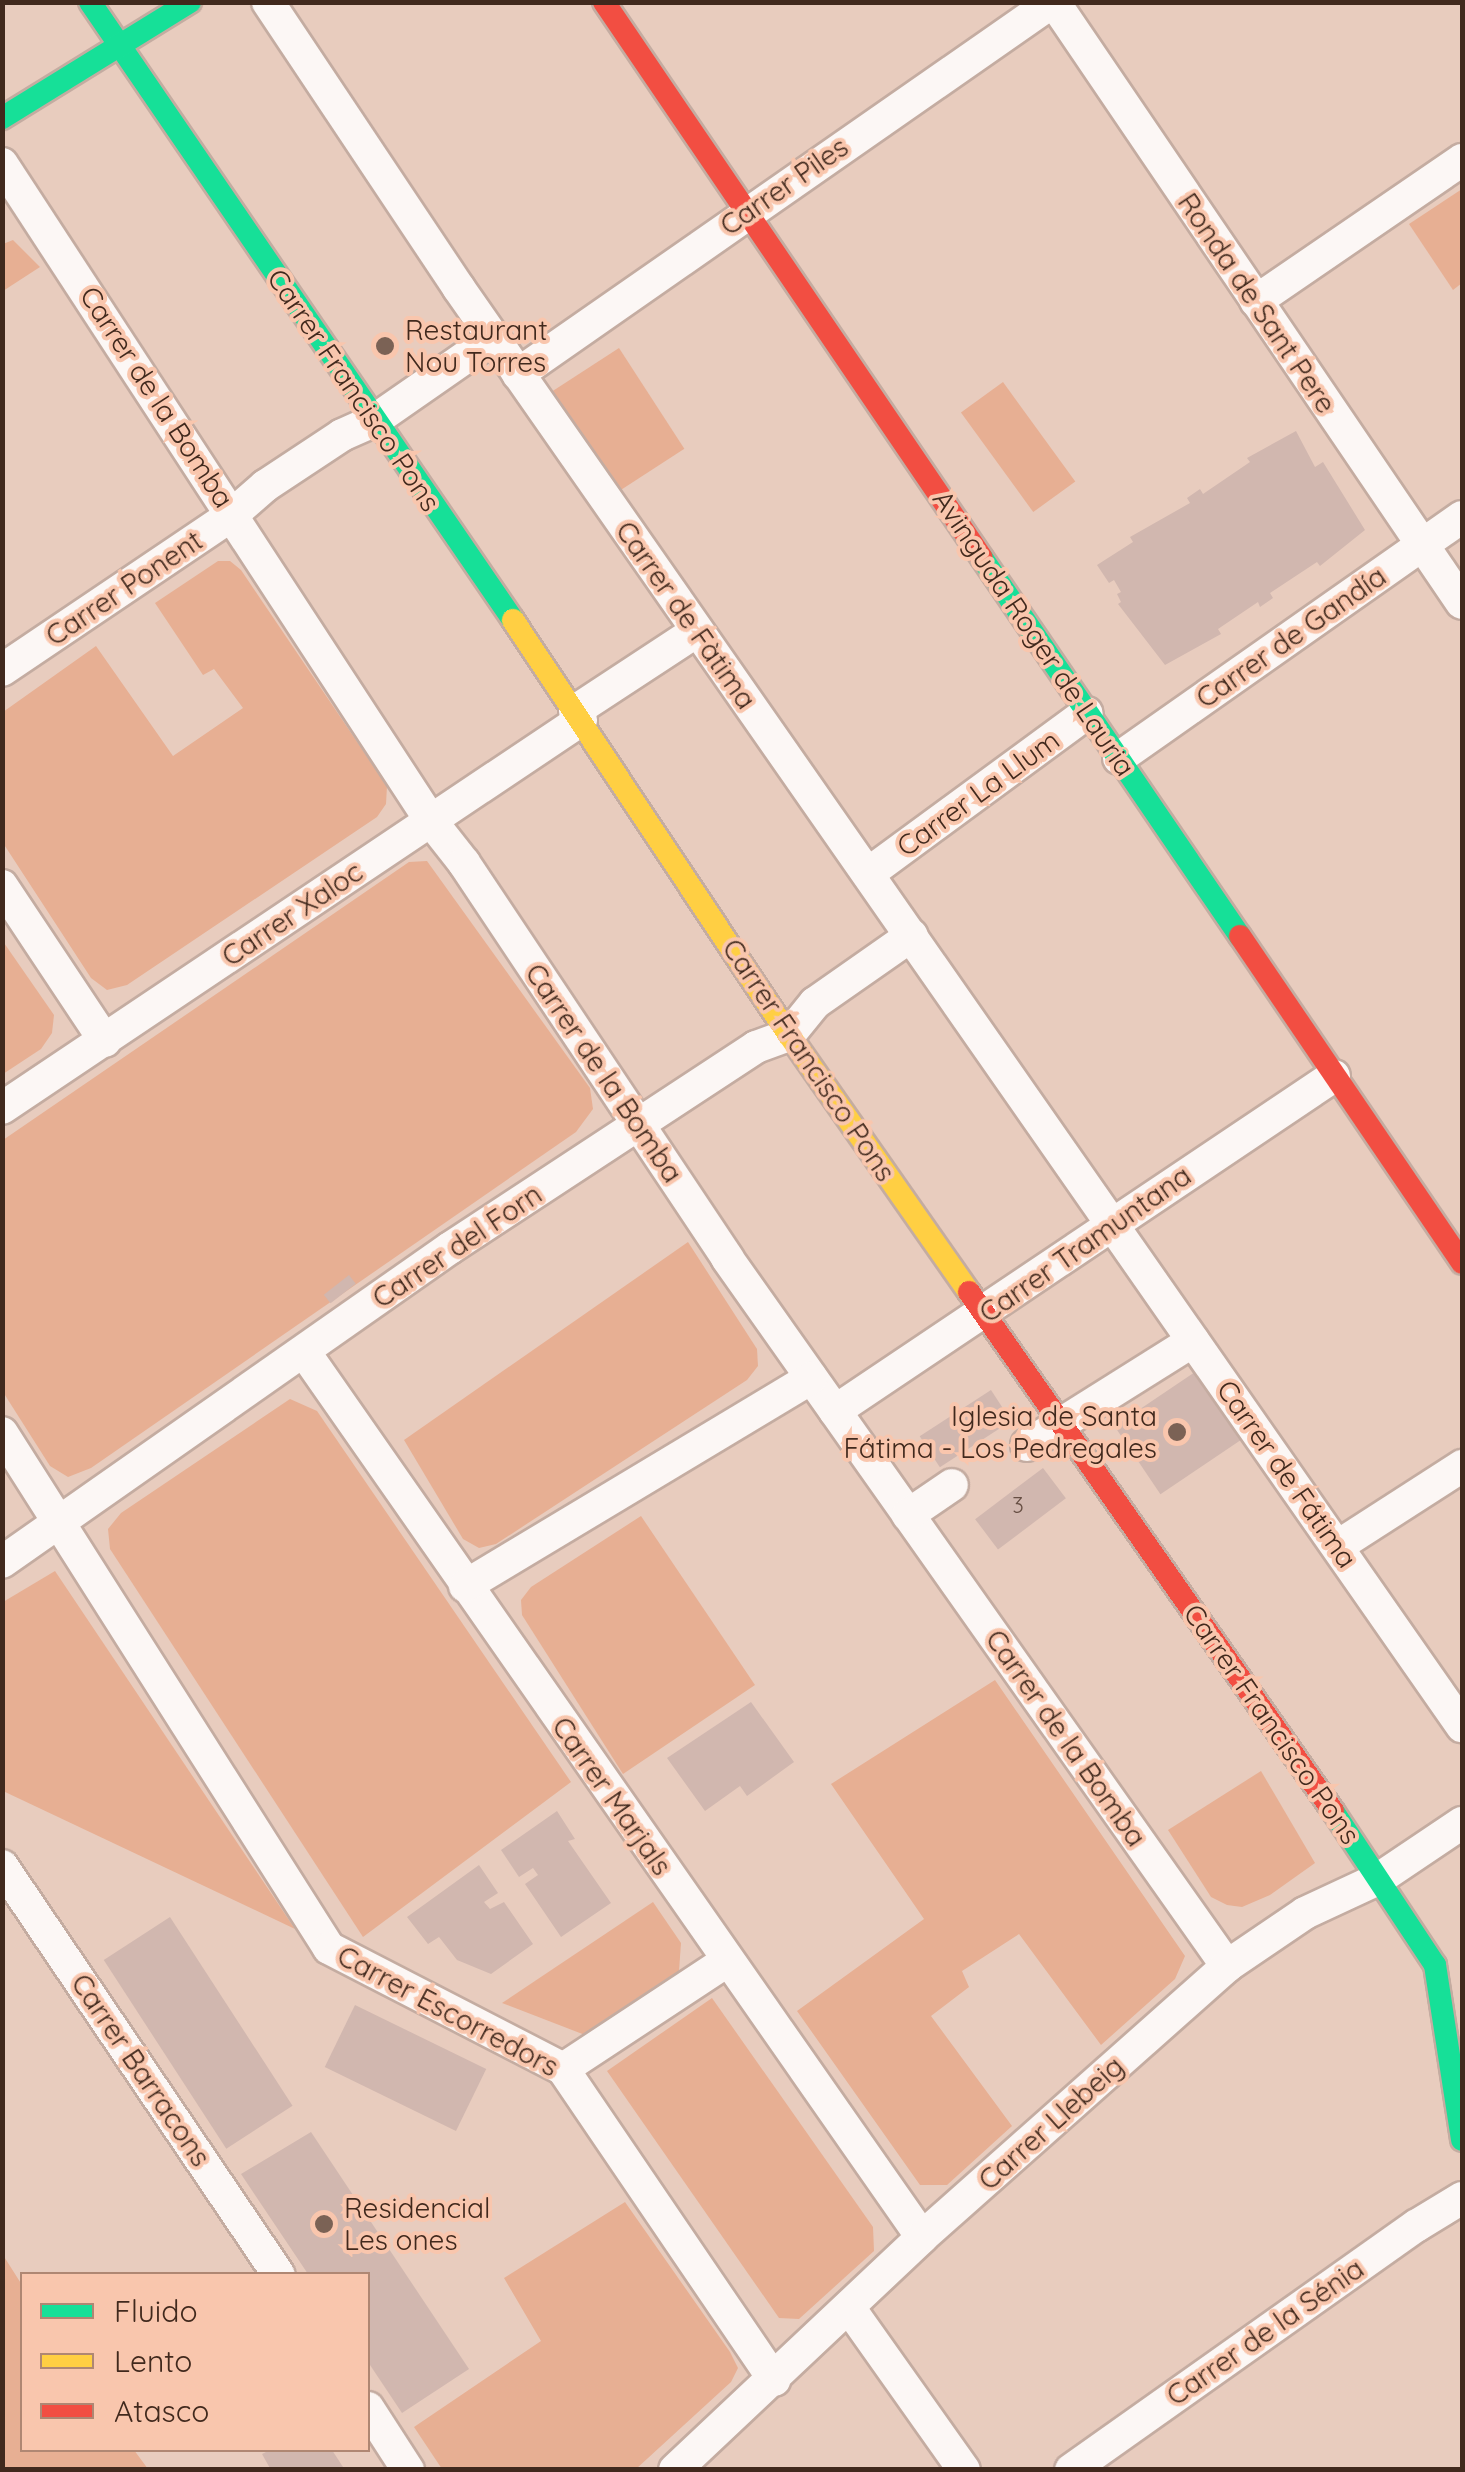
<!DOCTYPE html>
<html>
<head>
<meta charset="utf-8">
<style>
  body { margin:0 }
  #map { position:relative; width:1465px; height:2472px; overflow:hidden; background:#e8ccbe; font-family:Quicksand,sans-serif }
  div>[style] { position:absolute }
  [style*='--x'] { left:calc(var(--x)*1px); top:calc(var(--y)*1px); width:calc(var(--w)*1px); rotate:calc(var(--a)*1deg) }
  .green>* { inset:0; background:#e7af93; transform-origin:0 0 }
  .building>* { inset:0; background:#d1b7af; transform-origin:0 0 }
  .roads { filter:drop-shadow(2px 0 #c4aca1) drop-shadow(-2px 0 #c4aca1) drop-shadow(0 2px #c4aca1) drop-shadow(0 -2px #c4aca1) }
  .street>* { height:32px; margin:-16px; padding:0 16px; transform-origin:16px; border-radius:16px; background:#fcf7f5 }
  .fast>* { height:22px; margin:-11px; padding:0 11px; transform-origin:11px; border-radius:11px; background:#16e098 }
  .slow>* { height:22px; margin:-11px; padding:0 11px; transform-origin:11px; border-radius:11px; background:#ffcf43 }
  .jam>* { height:22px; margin:-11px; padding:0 11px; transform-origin:11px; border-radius:11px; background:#f24e42 }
  .dots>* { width:28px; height:28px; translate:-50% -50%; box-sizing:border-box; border:5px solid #f9c6ad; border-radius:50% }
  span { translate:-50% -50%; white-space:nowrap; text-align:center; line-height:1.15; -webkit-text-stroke:8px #f9c6ad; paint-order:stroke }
  .number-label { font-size:22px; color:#674f44 }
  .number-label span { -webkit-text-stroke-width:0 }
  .street-label { font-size:28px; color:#41291d }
  .poi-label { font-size:28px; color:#41291d }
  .left { translate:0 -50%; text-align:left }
  .right { translate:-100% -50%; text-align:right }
  .frame { position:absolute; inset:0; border:5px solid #41291d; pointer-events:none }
  .legend { position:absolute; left:20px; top:2272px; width:350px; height:180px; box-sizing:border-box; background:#f9c6ad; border:2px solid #af8773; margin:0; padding:12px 18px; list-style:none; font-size:30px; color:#41291d }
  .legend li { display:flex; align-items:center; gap:20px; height:50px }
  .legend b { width:50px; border:2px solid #af8773 }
</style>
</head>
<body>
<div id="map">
  <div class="green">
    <div style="clip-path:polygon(1462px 189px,1462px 283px,1453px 290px,1409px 224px)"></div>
    <div style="clip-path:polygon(13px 240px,40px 267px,3px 291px,3px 244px)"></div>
    <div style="left:619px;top:348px;width:120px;height:79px;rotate:57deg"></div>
    <div style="left:1003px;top:382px;width:123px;height:52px;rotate:54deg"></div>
    <div style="clip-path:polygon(218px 561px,230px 561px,241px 570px,387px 786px,386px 804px,377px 817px,127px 985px,107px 990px,91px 978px,3px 843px,3px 712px,96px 646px,173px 756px,243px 708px,214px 669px,203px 675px,155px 603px)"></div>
    <div style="clip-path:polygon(427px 861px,590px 1088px,593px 1109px,576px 1132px,91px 1468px,68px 1477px,50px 1466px,3px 1392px,3px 1140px,409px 862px)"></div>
    <div style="clip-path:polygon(2px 940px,54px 1015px,52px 1033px,41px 1049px,3px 1074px)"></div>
    <div style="clip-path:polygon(688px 1242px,757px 1349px,758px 1366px,747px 1380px,496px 1544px,479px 1548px,463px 1539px,404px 1440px)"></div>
    <div style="clip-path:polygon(290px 1399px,317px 1411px,571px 1782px,363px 1937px,110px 1549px,108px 1529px,121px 1513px)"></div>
    <div style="clip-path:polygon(641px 1516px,755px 1685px,623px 1774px,522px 1615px,521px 1600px,531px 1587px)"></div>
    <div style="clip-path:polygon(55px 1571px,295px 1929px,3px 1791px,3px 1602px)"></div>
    <div style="clip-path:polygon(995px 1680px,1185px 1956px,1175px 1979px,1101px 2045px,1019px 1934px,962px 1971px,969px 1987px,931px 2016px,1012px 2126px,947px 2185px,920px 2185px,797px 2011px,924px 1919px,831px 1784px)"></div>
    <div style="clip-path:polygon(1261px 1771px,1315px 1863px,1270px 1895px,1242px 1907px,1227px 1905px,1211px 1897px,1168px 1830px)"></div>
    <div style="clip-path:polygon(653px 1902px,681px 1943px,679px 1971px,585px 2035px,502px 2003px)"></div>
    <div style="clip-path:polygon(712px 1998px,873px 2227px,874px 2251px,799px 2319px,779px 2318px,607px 2071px)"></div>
    <div style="clip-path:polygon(625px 2202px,730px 2352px,738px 2368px,731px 2382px,636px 2469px,442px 2469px,414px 2427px,541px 2341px,504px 2278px)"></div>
    <div style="clip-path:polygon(3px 2255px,22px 2285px,22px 2450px,134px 2450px,148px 2469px,3px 2469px)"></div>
  </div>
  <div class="building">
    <div style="clip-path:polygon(1296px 431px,1315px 467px,1323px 462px,1365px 530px,1320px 566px,1317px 562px,1270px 593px,1273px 598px,1260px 607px,1258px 602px,1218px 629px,1221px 634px,1165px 665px,1118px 604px,1121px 602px,1117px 594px,1121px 592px,1114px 580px,1109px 583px,1097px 565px,1133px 542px,1130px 537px,1190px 503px,1187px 498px,1200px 489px,1203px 494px,1250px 462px,1247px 458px)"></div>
    <div style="left:349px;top:1275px;width:11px;height:32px;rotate:52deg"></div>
    <div style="left:1195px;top:1372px;width:82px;height:97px;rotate:56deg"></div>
    <div style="left:991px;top:1390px;width:37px;height:85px;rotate:57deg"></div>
    <div style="left:1043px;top:1468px;width:38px;height:85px;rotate:53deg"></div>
    <div style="clip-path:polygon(751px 1702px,794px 1762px,747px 1796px,740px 1786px,705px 1811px,667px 1758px)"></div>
    <div style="clip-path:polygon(557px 1811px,575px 1839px,568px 1841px,611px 1903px,561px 1937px,525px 1884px,538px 1875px,533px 1868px,519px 1877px,501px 1850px)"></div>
    <div style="clip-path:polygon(479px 1865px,498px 1893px,484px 1902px,490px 1909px,504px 1902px,533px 1944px,491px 1974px,457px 1960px,439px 1937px,428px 1944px,407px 1917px)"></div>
    <div style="left:170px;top:1917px;width:225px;height:79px;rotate:57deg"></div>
    <div style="left:355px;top:2005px;width:146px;height:69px;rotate:26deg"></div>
    <div style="clip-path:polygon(311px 2132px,469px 2369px,402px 2413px,368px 2362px,368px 2274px,308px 2274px,241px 2174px)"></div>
    <div style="clip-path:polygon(270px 2450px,332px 2450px,343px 2467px,271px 2470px,262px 2454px)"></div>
  </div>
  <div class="roads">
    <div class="street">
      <div style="--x:268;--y:2;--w:343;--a:56.3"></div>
      <div style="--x:458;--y:287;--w:1755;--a:55.1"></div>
      <div style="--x:1054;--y:2;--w:726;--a:55.83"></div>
      <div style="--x:2;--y:164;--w:785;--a:56.86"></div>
      <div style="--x:431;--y:821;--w:53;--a:51.8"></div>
      <div style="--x:464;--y:863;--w:475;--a:56.3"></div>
      <div style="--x:727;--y:1258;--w:867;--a:54.77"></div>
      <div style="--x:1256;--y:301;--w:250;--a:-34.4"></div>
      <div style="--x:518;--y:374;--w:651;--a:-34.86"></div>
      <div style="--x:2;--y:670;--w:279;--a:-34"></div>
      <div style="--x:233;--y:514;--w:43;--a:-41.2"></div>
      <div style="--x:265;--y:486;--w:92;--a:-33.5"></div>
      <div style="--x:342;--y:435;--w:36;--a:-24"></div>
      <div style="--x:375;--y:420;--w:144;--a:-34.8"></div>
      <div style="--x:575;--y:711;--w:146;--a:-33.3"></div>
      <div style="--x:1119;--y:758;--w:419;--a:-35.1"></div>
      <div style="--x:869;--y:873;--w:270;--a:-36.3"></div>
      <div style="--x:2;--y:886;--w:186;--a:56.4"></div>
      <div style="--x:2;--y:1108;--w:697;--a:-33.83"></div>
      <div style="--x:305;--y:1353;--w:1078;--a:55.09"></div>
      <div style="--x:835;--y:1411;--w:601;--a:-33.88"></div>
      <div style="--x:2;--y:1433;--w:610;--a:57.59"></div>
      <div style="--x:329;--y:1948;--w:263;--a:27.3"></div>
      <div style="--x:563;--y:2069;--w:376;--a:55.8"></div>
      <div style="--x:1027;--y:1445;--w:196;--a:-32.1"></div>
      <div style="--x:908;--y:1515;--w:53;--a:-34.3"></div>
      <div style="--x:1338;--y:1546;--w:148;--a:-32.8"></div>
      <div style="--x:2;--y:1562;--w:547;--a:-35.03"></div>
      <div style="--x:450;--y:1248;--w:366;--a:-33.3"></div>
      <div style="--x:756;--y:1047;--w:35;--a:-20"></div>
      <div style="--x:789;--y:1035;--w:41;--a:-50.9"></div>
      <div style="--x:815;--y:1003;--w:118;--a:-35"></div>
      <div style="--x:465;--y:1586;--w:404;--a:-31"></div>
      <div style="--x:2;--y:1866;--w:493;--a:55.9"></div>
      <div style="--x:563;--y:2069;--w:196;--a:-33.4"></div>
      <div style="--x:850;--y:2309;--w:197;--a:54.7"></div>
      <div style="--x:368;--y:2408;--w:74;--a:57.2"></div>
      <div style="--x:675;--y:2470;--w:340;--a:-43.3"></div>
      <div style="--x:922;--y:2237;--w:408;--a:-41.6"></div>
      <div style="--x:1227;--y:1966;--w:94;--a:-34.2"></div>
      <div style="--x:1305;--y:1913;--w:83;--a:-25"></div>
      <div style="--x:1380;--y:1878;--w:99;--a:-33.9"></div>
      <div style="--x:1071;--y:2470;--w:423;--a:-35.3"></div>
      <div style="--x:1416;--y:2226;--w:54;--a:-31.3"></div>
    </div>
    <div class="fast">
      <div style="--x:90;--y:2;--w:749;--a:55.61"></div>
      <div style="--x:2;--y:118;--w:221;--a:-31.7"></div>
      <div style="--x:982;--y:558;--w:458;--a:55.7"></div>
      <div style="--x:1333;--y:1811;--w:185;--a:56.5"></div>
      <div style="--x:1435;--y:1965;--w:177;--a:81.2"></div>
    </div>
    <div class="slow">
      <div style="--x:513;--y:620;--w:498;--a:56.4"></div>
      <div style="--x:789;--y:1035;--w:314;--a:55"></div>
    </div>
    <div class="jam">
      <div style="--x:604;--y:2;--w:672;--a:55.79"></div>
      <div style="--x:1240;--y:936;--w:395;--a:55.8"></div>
      <div style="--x:969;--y:1292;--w:634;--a:54.96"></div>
    </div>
  </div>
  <div class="dots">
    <div style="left:385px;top:346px;background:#7b6255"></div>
    <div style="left:1177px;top:1432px;background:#7b6255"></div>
    <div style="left:324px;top:2224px;background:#7b6255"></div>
  </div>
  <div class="number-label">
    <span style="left:1018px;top:1506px">3</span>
  </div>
  <div class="street-label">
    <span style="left:784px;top:186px;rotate:-35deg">Carrer Piles</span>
    <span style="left:1257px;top:303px;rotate:56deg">Ronda de Sant Pere</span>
    <span style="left:354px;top:390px;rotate:56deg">Carrer Francisco Pons</span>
    <span style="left:157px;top:397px;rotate:57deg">Carrer de la Bomba</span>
    <span style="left:124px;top:588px;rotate:-34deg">Carrer Ponent</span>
    <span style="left:686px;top:615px;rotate:55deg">Carrer de Fàtima</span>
    <span style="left:1034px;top:633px;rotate:56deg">Avinguda Roger de Lauria</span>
    <span style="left:1291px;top:637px;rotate:-35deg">Carrer de Gandía</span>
    <span style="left:978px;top:793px;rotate:-36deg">Carrer La Llum</span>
    <span style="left:292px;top:914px;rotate:-34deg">Carrer Xaloc</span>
    <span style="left:809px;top:1060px;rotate:56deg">Carrer Francisco Pons</span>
    <span style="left:604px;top:1073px;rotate:56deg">Carrer de la Bomba</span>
    <span style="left:1085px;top:1244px;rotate:-35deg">Carrer Tramuntana</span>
    <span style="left:457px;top:1246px;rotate:-34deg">Carrer del Forn</span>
    <span style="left:1287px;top:1474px;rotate:55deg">Carrer de Fátima</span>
    <span style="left:1272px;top:1724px;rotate:55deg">Carrer Francisco Pons</span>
    <span style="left:1066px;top:1738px;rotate:55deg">Carrer de la Bomba</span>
    <span style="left:612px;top:1796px;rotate:55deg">Carrer Marjals</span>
    <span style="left:448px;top:2011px;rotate:28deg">Carrer Escorredors</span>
    <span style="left:141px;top:2070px;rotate:56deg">Carrer Barracons</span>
    <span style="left:1051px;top:2123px;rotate:-42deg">Carrer Llebeig</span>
    <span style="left:1265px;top:2332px;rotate:-35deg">Carrer de la Sénia</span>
  </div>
  <div class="poi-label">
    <span class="left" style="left:405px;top:346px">Restaurant<br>Nou Torres</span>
    <span class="right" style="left:1157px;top:1432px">Iglesia de Santa<br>Fátima - Los Pedregales</span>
    <span class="left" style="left:344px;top:2224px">Residencial<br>Les ones</span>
  </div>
  <div class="frame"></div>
  <ul class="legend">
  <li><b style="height:12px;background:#16e098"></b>Fluido</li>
  <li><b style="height:12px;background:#ffcf43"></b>Lento</li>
  <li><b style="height:12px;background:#f24e42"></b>Atasco</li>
  </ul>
</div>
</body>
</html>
